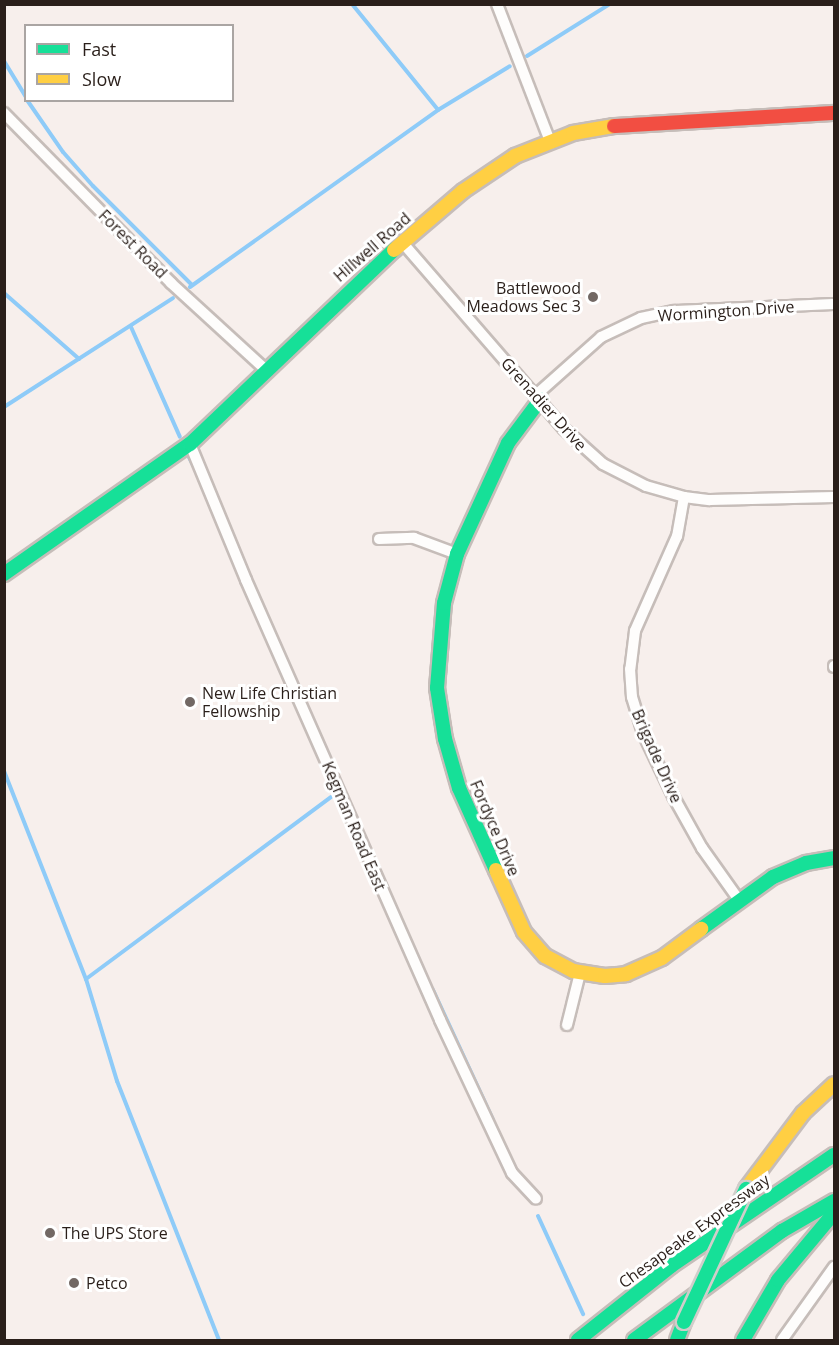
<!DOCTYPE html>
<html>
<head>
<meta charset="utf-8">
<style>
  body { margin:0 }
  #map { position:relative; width:839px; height:1345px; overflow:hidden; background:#f7efec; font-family:"Open Sans",sans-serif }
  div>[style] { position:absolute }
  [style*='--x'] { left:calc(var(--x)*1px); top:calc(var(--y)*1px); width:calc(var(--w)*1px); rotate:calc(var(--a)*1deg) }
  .stream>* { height:4px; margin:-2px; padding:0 2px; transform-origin:2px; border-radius:2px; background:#8ecbf8 }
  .roads { filter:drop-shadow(2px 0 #c6bdb9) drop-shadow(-2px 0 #c6bdb9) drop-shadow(0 2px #c6bdb9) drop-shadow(0 -2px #c6bdb9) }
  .street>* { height:10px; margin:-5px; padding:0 5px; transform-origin:5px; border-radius:5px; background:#fefdfc }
  .fast>* { height:14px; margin:-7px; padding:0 7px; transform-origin:7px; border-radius:7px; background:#16e098 }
  .slow>* { height:14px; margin:-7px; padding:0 7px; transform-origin:7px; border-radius:7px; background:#ffcf43 }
  .jam>* { height:14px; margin:-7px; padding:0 7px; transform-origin:7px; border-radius:7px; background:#f24e42 }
  .bridges { filter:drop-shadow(2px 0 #d1cdca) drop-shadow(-2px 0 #d1cdca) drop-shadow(0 2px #d1cdca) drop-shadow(0 -2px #d1cdca) }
  .fast-bridge>* { height:14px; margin:-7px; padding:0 7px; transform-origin:7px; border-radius:7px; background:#16e098 }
  .dots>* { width:16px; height:16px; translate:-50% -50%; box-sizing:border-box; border:3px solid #fff; border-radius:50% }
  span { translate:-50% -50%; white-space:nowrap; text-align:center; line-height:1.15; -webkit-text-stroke:6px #fff; paint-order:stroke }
  .street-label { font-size:16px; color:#2a1f1a }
  .poi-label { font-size:16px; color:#2a1f1a }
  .right { translate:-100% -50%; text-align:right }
  .left { translate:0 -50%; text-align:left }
  .frame { position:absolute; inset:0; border:6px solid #2a1f1a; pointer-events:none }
  .legend { position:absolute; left:24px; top:24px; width:210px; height:78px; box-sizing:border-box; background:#fff; border:2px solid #aaa5a3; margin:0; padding:8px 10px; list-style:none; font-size:18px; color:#2a1f1a }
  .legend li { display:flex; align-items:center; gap:12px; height:30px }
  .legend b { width:30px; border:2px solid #aaa5a3 }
</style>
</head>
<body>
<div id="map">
  <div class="stream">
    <div style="--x:352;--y:4;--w:136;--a:50.9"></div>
    <div style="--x:527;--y:56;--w:98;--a:-32.1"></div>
    <div style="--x:4;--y:61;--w:42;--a:58.6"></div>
    <div style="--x:27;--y:100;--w:63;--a:55.3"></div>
    <div style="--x:63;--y:152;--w:45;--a:48.6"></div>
    <div style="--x:93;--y:186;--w:140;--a:45"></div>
    <div style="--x:190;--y:287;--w:305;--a:-35.5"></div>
    <div style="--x:438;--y:110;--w:84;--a:-31.4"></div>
    <div style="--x:4;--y:293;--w:100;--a:41.3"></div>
    <div style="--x:131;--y:327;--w:120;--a:66"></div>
    <div style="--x:4;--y:407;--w:201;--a:-32.8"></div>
    <div style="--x:189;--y:457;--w:11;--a:63"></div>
    <div style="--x:4;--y:771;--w:224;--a:68.5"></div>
    <div style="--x:86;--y:979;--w:107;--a:73.1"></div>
    <div style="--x:117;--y:1081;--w:278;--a:68.5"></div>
    <div style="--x:86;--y:979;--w:305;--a:-36.6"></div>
    <div style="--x:433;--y:990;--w:143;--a:65.2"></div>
    <div style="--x:538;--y:1216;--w:108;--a:65.3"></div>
  </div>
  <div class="roads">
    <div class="street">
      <div style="--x:497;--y:4;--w:147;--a:68.9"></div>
      <div style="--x:4;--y:113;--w:238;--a:45.5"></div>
      <div style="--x:171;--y:283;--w:129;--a:42.5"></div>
      <div style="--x:402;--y:242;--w:247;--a:49.1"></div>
      <div style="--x:564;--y:429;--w:52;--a:41.9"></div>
      <div style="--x:603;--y:464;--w:48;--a:27.1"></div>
      <div style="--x:646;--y:486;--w:40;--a:16"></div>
      <div style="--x:684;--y:497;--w:26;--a:7"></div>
      <div style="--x:710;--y:500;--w:124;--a:-1.4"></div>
      <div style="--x:536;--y:395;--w:87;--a:-41.7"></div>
      <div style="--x:601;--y:337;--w:44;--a:-25.4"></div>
      <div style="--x:641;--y:318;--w:35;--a:-12"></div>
      <div style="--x:675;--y:311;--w:159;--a:-2.5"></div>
      <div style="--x:190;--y:444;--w:147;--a:67.6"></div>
      <div style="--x:246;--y:580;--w:481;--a:66.2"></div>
      <div style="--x:440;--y:1020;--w:169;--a:64.8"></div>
      <div style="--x:512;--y:1173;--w:35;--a:47"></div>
      <div style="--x:684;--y:497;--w:40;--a:100"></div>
      <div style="--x:677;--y:536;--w:104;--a:113.9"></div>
      <div style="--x:635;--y:631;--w:38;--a:97"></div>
      <div style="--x:630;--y:669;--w:28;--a:86"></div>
      <div style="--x:632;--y:697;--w:38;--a:73"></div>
      <div style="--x:643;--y:733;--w:70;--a:64.5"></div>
      <div style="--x:673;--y:796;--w:60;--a:60.9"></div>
      <div style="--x:702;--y:848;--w:64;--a:54.6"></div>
      <div style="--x:379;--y:539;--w:35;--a:-2"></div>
      <div style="--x:414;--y:538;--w:46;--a:20.4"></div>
      <div style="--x:834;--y:667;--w:1;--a:-90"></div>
      <div style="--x:567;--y:1025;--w:54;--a:-76"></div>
      <div style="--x:782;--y:1340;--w:90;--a:-54.5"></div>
    </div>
    <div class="fast">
      <div style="--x:4;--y:574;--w:227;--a:-35"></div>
      <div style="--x:190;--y:444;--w:282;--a:-43.6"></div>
      <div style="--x:496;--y:870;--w:90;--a:-114.3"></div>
      <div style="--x:459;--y:788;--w:51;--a:-105.9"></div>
      <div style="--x:445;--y:739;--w:52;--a:-98.9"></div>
      <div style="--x:437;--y:688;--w:85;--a:-85.3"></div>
      <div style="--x:444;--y:603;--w:51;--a:-75.1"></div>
      <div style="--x:457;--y:554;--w:122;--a:-65.3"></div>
      <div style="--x:508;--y:443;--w:54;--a:-53.3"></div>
      <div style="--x:701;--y:929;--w:89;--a:-35.8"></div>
      <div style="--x:773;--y:877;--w:36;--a:-23"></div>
      <div style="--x:806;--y:863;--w:28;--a:-10"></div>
      <div style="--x:578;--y:1340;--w:119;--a:-38.5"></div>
      <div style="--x:671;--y:1266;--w:197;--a:-34.3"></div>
      <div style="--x:634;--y:1340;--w:184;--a:-36.4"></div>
      <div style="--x:782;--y:1231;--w:60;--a:-30"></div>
      <div style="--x:677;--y:1340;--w:19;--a:-69"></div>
      <div style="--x:743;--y:1340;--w:69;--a:-59.7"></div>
      <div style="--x:778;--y:1280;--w:87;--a:-50.1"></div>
    </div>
    <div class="slow">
      <div style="--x:394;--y:250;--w:91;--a:-40.5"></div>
      <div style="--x:463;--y:191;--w:63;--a:-33.9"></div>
      <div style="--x:515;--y:156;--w:62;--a:-21.6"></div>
      <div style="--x:573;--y:133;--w:42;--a:-9.7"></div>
      <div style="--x:496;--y:870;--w:68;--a:65.7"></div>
      <div style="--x:524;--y:932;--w:32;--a:49"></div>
      <div style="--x:545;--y:956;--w:32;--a:28"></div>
      <div style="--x:573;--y:971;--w:32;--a:9"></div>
      <div style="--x:605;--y:976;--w:21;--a:-5"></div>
      <div style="--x:626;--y:974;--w:39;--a:-24"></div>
      <div style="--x:662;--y:958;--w:49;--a:-36.6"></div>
      <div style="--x:746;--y:1189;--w:95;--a:-53.1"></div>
      <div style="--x:803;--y:1113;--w:42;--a:-43.1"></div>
    </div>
    <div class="jam">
      <div style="--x:614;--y:126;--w:220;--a:-3.4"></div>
    </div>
  </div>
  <div class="bridges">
    <div class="fast-bridge">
      <div style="--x:684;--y:1322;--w:147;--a:-65"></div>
    </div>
  </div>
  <div class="dots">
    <div style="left:593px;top:297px;background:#726864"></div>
    <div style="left:190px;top:702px;background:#726864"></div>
    <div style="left:50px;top:1233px;background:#726864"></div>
    <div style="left:74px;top:1283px;background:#726864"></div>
  </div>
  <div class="street-label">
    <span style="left:133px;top:244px;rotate:45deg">Forest Road</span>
    <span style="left:372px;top:247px;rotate:-41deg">Hillwell Road</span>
    <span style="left:726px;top:311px;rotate:-4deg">Wormington Drive</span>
    <span style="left:544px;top:404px;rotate:48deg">Grenadier Drive</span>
    <span style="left:657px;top:756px;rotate:66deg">Brigade Drive</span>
    <span style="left:354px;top:826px;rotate:67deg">Kegman Road East</span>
    <span style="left:495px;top:828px;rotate:67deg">Fordyce Drive</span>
    <span style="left:694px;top:1231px;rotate:-36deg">Chesapeake Expressway</span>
  </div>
  <div class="poi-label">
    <span class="right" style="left:581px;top:297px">Battlewood<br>Meadows Sec 3</span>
    <span class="left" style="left:202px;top:702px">New Life Christian<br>Fellowship</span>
    <span class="left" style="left:62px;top:1233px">The UPS Store</span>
    <span class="left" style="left:86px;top:1283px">Petco</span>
  </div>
  <div class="frame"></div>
  <ul class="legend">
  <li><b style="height:8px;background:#16e098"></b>Fast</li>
  <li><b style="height:8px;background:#ffcf43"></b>Slow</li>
  </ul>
</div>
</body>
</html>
